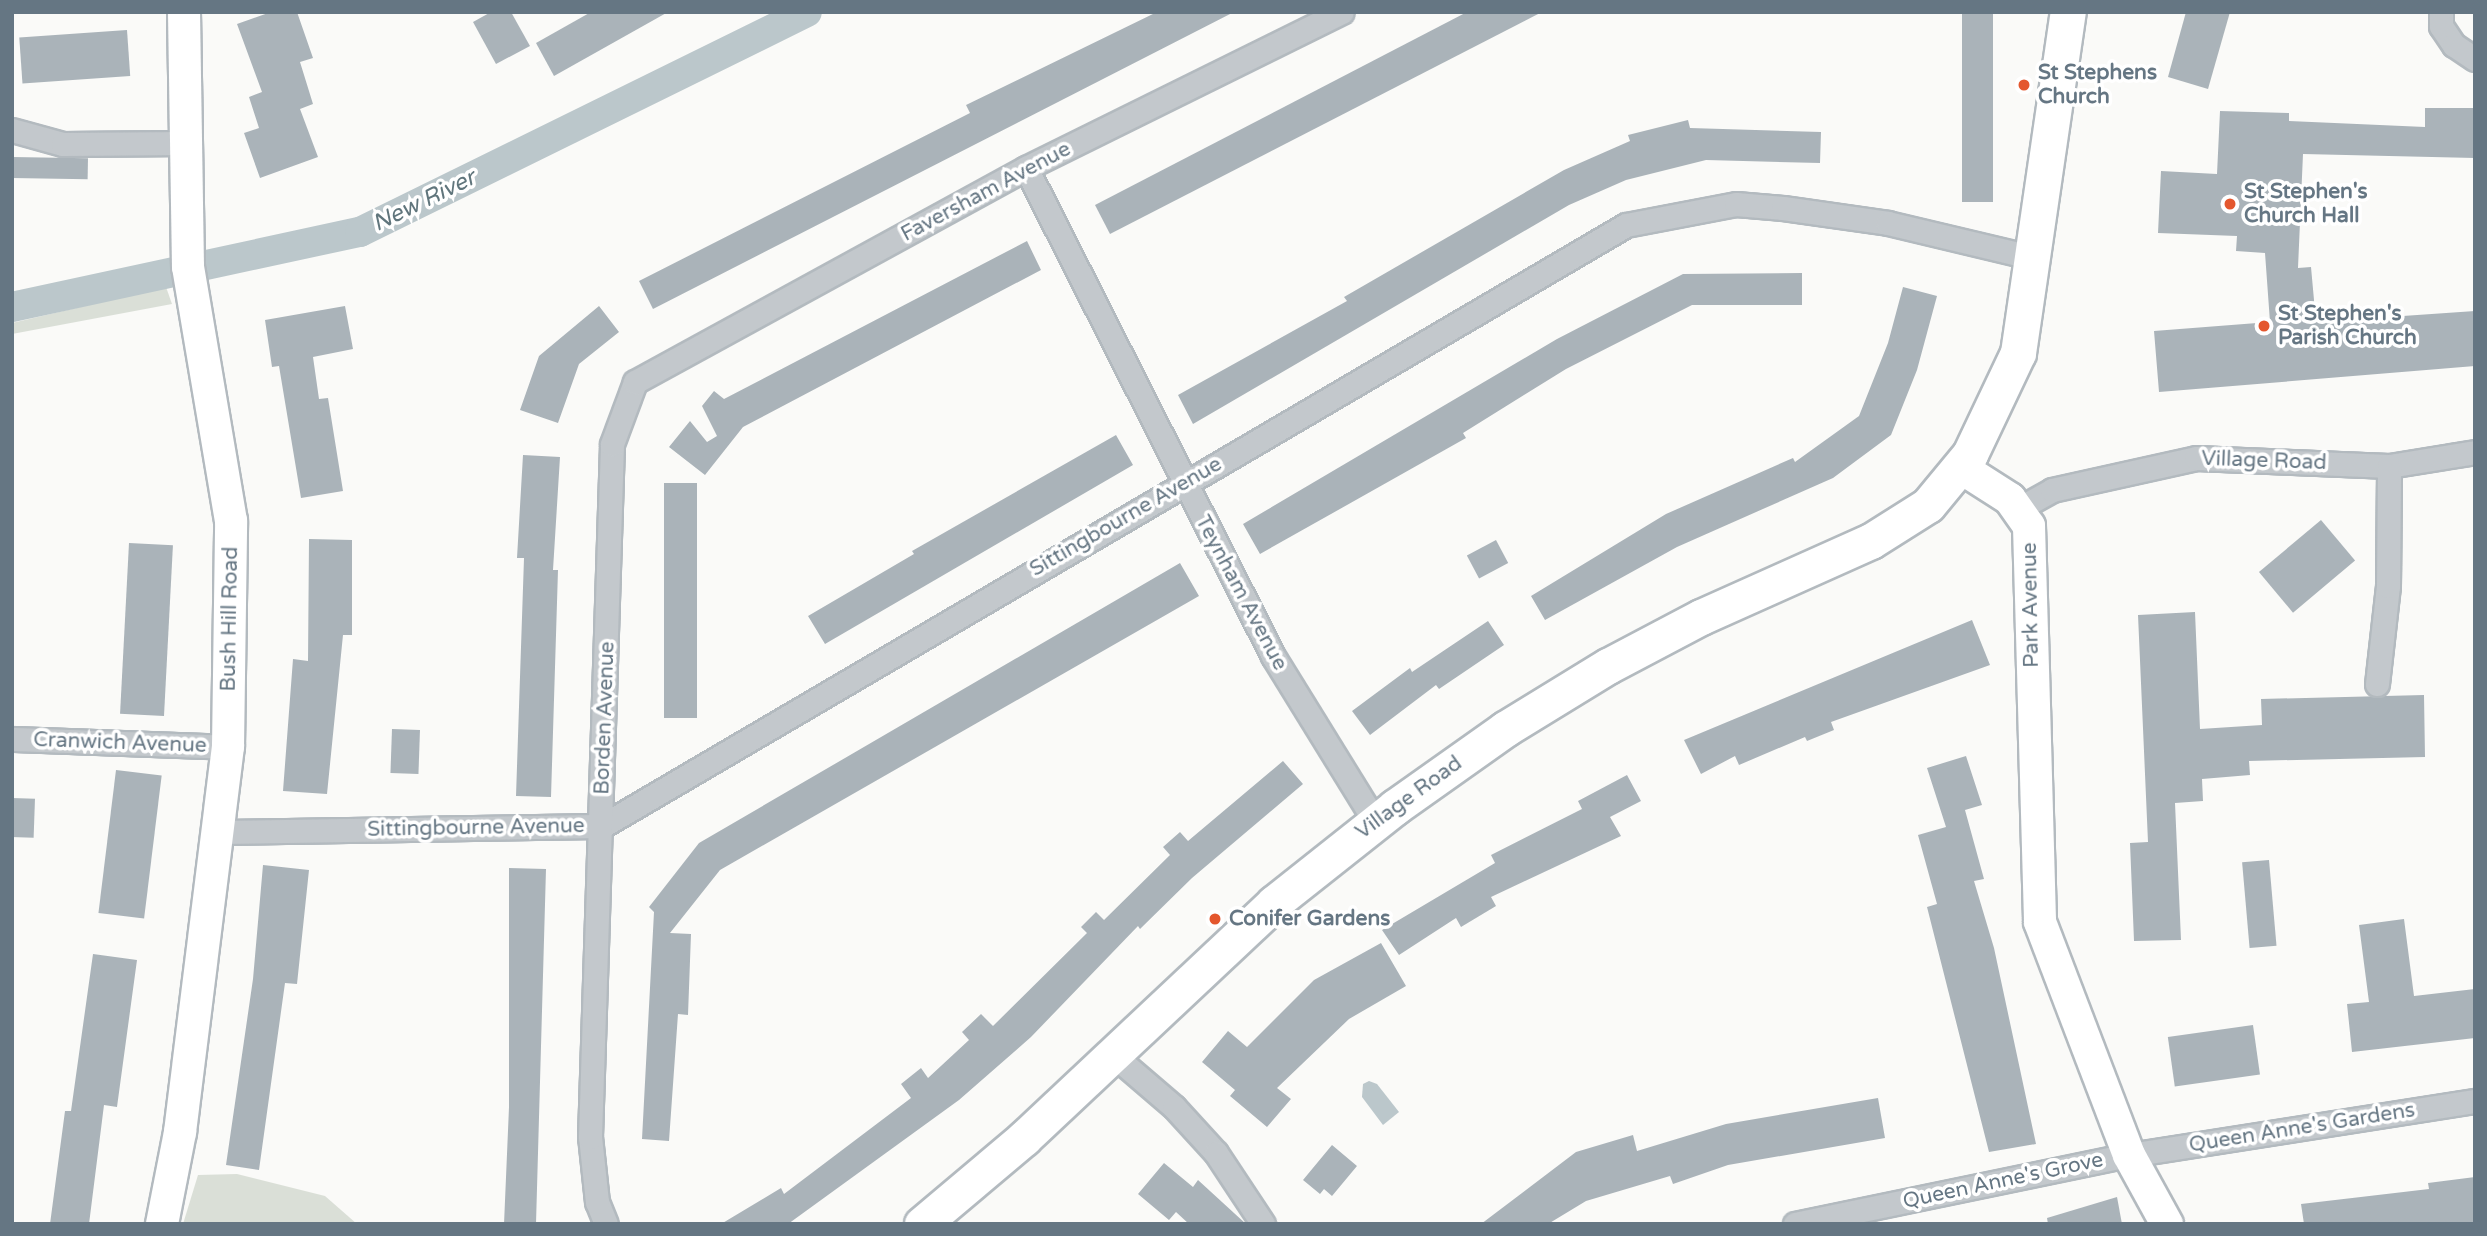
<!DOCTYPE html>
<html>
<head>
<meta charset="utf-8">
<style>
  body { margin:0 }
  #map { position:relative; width:2487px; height:1236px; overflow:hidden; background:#fafaf8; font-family:"Varela Round",sans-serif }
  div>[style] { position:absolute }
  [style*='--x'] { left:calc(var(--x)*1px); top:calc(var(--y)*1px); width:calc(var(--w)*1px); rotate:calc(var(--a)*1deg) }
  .green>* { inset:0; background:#dadfd7 }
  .water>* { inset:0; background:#bbc7cb }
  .canal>* { height:30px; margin:-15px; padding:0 15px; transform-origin:15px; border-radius:15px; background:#bbc7cb }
  .building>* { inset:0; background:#aab3b9; transform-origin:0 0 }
  .roads { filter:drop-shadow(2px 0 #b3babf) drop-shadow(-2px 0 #b3babf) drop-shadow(0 2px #b3babf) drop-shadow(0 -2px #b3babf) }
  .street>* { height:23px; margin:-11.5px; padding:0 11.5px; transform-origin:11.5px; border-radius:11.5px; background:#c3c8cc }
  .secondary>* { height:32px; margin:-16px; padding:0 16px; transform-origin:16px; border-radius:16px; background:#fff }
  .primary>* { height:35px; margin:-17.5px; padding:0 17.5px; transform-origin:17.5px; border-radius:17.5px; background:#fff }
  .dots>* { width:19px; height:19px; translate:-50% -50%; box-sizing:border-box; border:4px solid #fff; border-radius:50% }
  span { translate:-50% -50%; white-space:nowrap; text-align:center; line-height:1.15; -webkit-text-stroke:7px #fff; paint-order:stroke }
  .poi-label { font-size:21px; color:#657683; font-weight:700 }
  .left { translate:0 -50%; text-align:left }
  .street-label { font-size:21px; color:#657683 }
  .water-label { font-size:23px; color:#60757c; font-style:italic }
  .frame { position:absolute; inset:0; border:14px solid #657683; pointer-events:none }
</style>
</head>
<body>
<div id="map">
  <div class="green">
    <div style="clip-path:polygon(166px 287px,172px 304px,12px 334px,12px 323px)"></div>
    <div style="clip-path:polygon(237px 1174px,325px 1196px,357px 1224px,183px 1224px,198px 1175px)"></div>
  </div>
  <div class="water">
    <div style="clip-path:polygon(1369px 1081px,1377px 1084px,1399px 1112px,1383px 1125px,1362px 1097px,1363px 1084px)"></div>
  </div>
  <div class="canal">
    <div style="--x:12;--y:307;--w:356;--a:-12.2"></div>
    <div style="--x:360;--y:232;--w:498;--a:-26.2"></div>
  </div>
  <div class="building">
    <div style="clip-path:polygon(271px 12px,297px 12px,313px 58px,300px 62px,313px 104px,300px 109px,318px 157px,260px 178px,244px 133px,259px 128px,249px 97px,262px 92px,237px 24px)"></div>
    <div style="clip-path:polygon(491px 12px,511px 12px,530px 46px,496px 64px,473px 22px)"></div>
    <div style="clip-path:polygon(591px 12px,668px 12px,554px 76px,536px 43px)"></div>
    <div style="clip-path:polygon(1157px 12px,1234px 12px,653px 309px,639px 281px,970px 113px,966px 105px)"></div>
    <div style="clip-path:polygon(1467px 12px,1542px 12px,1110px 234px,1095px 205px)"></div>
    <div style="left:1962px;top:12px;width:31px;height:190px"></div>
    <div style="clip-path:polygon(2186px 12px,2230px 12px,2208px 89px,2168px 77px)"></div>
    <div style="left:127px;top:30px;width:46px;height:108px;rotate:86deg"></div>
    <div style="clip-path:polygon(2425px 108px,2475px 108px,2475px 158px,2303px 154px,2298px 268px,2311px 267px,2316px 322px,2475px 311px,2475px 366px,2159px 392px,2154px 331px,2270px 322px,2265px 253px,2236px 251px,2237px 236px,2158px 233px,2161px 171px,2217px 174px,2220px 111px,2289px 113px,2289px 121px,2425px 127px)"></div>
    <div style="clip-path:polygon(1688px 120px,1690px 128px,1821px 132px,1820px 163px,1706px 160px,1626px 180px,1569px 205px,1193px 424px,1178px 395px,1347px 301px,1344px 297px,1564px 170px,1630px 141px,1628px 135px)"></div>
    <div style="left:12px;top:157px;width:76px;height:21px;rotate:1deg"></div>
    <div style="clip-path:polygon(1027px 241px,1041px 270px,743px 427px,705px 475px,669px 447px,690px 421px,707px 442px,717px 436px,702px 406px,714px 391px,724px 399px)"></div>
    <div style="clip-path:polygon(1802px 273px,1802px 305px,1692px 305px,1566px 369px,1463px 433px,1466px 438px,1260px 554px,1243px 524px,1557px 339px,1683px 274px)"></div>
    <div style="clip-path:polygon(1903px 287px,1937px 296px,1917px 370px,1891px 435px,1833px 478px,1677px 547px,1545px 620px,1531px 596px,1666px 514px,1793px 458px,1795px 462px,1859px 416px,1888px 343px)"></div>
    <div style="clip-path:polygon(345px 306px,353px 349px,313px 357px,319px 399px,328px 398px,343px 491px,301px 498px,279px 366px,272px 367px,265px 320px)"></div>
    <div style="clip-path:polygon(599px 306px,619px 332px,579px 364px,558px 423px,520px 410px,539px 356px)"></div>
    <div style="clip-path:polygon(1116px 435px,1133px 465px,825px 644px,808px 616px,914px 554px,912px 551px)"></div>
    <div style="clip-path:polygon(523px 455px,560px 457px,553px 570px,558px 570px,551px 797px,516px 796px,524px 558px,517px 558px)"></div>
    <div style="left:664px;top:483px;width:33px;height:235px"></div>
    <div style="left:2321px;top:520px;width:53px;height:81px;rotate:50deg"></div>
    <div style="clip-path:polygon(309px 539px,352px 540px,352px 635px,343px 635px,327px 794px,283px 791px,293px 659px,308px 661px)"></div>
    <div style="left:1496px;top:540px;width:26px;height:33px;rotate:62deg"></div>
    <div style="left:129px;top:543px;width:44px;height:171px;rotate:3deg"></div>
    <div style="clip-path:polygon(1180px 563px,1199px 596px,720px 870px,670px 933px,691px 934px,688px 1015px,678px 1014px,669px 1141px,642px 1139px,654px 912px,649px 907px,699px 843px)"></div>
    <div style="clip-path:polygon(2195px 612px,2200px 729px,2262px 725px,2261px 699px,2424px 695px,2425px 757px,2249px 761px,2250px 775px,2202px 779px,2203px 801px,2175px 803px,2181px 940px,2134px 941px,2130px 843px,2148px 842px,2138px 615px)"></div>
    <div style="clip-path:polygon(1972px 620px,1990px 665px,1831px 722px,1834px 730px,1807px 741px,1805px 737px,1739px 765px,1735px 756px,1701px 774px,1684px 740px)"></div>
    <div style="clip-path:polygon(1488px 621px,1504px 645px,1439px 689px,1436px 685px,1370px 735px,1352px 711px,1410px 668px,1412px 672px)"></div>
    <div style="left:392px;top:729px;width:28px;height:44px;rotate:2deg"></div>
    <div style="clip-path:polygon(1966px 756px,1982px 805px,1965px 810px,1984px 879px,1974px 881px,1994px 948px,2036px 1144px,1989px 1152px,1927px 907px,1937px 904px,1918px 835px,1946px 827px,1927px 768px)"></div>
    <div style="clip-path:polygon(1283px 761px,1303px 784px,1192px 878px,1140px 929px,1138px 926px,1031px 1037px,959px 1100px,788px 1224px,721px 1224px,781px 1188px,784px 1194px,911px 1098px,901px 1084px,921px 1068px,928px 1078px,969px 1040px,962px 1032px,981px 1014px,993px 1026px,1087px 933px,1081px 927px,1096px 912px,1104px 920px,1170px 855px,1163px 847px,1180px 832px,1188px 841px)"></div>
    <div style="left:116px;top:770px;width:46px;height:144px;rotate:7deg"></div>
    <div style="clip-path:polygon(1627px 775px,1641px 801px,1610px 817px,1621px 836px,1491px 897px,1496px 906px,1461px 927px,1456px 918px,1399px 955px,1382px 930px,1495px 863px,1491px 855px,1582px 809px,1578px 801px)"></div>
    <div style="left:12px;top:798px;width:23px;height:39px;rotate:2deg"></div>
    <div style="left:2269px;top:860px;width:86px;height:27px;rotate:85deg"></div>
    <div style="clip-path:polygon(263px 865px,309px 870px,297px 984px,285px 983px,259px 1170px,226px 1165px,253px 979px)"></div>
    <div style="clip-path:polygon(509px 868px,546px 869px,536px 1224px,504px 1224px,509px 1107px)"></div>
    <div style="clip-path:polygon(2404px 919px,2414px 996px,2475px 989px,2475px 1038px,2352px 1052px,2347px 1004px,2369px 1002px,2359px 925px)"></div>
    <div style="clip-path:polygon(1381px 943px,1406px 986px,1349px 1019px,1277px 1088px,1291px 1099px,1267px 1127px,1230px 1096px,1235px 1090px,1202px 1062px,1228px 1031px,1247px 1047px,1314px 980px)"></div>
    <div style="clip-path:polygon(93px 954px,137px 960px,117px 1107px,104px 1105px,89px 1224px,50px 1224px,65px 1111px,71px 1111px)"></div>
    <div style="left:2253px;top:1025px;width:50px;height:86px;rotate:82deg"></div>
    <div style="clip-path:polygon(1878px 1098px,1885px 1138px,1728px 1165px,1673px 1184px,1670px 1176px,1586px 1201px,1548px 1224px,1481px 1224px,1576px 1152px,1633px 1135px,1637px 1151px,1726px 1124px)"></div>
    <div style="clip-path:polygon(1332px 1145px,1357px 1166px,1332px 1196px,1324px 1189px,1320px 1194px,1303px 1180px)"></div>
    <div style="clip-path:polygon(1164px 1163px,1193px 1187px,1198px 1180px,1246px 1224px,1189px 1224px,1176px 1212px,1169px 1220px,1138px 1194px)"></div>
    <div style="clip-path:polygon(2475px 1177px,2475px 1224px,2304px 1224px,2301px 1204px,2429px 1189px,2428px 1183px)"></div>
    <div style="clip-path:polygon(2117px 1197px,2122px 1224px,2048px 1224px,2047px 1218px)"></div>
  </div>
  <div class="roads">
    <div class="street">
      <div style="--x:2441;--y:12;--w:14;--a:90"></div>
      <div style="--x:2441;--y:26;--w:23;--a:56"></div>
      <div style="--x:2454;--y:45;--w:25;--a:34"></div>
      <div style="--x:12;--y:130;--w:53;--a:15.4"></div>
      <div style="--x:63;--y:144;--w:125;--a:-0.5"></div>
      <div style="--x:1026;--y:168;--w:547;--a:63.15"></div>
      <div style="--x:1273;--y:656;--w:194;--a:58.3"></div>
      <div style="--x:2020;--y:508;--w:37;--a:-29"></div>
      <div style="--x:2052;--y:490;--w:148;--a:-12.5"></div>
      <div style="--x:2196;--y:458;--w:193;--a:2.4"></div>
      <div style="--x:2389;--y:466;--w:87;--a:-9.2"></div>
      <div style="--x:2377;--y:684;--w:99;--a:-83.6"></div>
      <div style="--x:2388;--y:586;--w:120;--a:-89.5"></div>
      <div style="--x:12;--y:739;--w:216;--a:2.1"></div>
      <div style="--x:219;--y:832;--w:383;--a:-0.9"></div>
      <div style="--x:602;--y:826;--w:1187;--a:-30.41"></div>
      <div style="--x:1626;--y:225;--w:112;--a:-10.8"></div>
      <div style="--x:1736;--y:204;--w:47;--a:4.9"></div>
      <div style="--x:1783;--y:208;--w:106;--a:8.1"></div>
      <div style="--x:1888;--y:223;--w:147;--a:13.4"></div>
      <div style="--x:1111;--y:1053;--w:83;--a:40.6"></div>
      <div style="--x:1174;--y:1107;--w:62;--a:47.6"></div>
      <div style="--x:1216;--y:1153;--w:85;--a:56.5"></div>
      <div style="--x:606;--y:1224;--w:24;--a:-112"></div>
      <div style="--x:597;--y:1202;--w:65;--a:-96.1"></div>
      <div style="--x:590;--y:1137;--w:693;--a:-88.18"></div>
      <div style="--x:612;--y:444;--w:66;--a:-69.6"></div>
      <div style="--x:635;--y:382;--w:446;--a:-28.7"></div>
      <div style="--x:1026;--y:168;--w:352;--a:-26.3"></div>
      <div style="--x:1795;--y:1224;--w:341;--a:-11.7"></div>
      <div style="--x:2129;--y:1155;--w:350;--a:-8.9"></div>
    </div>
    <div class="secondary">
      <div style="--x:1960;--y:467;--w:59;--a:32.6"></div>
      <div style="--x:2010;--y:499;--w:33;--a:55"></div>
      <div style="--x:2029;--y:526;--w:396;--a:88.4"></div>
      <div style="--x:2040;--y:922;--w:249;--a:69.1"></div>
      <div style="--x:2129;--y:1155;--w:79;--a:61.2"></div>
      <div style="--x:162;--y:1224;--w:94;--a:-78.9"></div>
      <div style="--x:180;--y:1132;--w:388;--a:-82.9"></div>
      <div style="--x:228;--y:747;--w:226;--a:-89.2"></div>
      <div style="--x:231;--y:521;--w:258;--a:-99.6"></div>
      <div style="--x:188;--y:267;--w:255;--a:-90.9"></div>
    </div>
    <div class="primary">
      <div style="--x:922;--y:1224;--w:133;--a:-40.1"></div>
      <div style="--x:1024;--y:1138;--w:343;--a:-43.2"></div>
      <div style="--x:1274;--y:903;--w:154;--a:-38.4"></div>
      <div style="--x:1395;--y:807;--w:135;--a:-35.3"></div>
      <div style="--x:1505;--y:729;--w:121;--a:-31.5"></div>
      <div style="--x:1608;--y:666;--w:105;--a:-27.8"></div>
      <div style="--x:1701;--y:617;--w:186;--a:-24.1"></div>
      <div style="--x:1871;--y:541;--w:67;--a:-32.3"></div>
      <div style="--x:1928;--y:505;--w:66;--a:-50.5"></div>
      <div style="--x:1970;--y:454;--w:112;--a:-64.6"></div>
      <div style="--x:2018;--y:353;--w:345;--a:-81.7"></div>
    </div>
  </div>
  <div class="dots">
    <div style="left:2024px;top:85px;background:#e4572e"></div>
    <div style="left:2230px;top:204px;background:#e4572e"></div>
    <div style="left:2264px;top:326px;background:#e4572e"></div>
    <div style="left:1215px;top:919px;background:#e4572e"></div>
  </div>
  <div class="poi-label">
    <span class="left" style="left:2038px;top:85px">St Stephens<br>Church</span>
    <span class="left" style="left:2244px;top:204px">St Stephen's<br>Church Hall</span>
    <span class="left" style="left:2278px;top:326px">St Stephen's<br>Parish Church</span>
    <span class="left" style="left:1229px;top:919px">Conifer Gardens</span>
  </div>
  <div class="street-label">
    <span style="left:986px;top:192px;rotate:-28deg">Faversham Avenue</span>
    <span style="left:2264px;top:461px;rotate:2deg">Village Road</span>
    <span style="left:1126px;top:517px;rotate:-30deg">Sittingbourne Avenue</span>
    <span style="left:1241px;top:593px;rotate:62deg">Teynham Avenue</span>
    <span style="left:2031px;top:605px;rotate:-91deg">Park Avenue</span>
    <span style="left:230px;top:619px;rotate:-89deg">Bush Hill Road</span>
    <span style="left:605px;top:718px;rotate:-88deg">Borden Avenue</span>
    <span style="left:120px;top:743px;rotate:2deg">Cranwich Avenue</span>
    <span style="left:1409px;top:798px;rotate:-36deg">Village Road</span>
    <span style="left:476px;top:828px;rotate:-1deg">Sittingbourne Avenue</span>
    <span style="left:2302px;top:1128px;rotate:-9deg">Queen Anne's Gardens</span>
    <span style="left:2003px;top:1181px;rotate:-12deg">Queen Anne's Grove</span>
  </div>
  <div class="water-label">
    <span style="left:424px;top:201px;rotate:-26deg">New River</span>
  </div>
  <div class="frame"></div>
</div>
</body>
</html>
